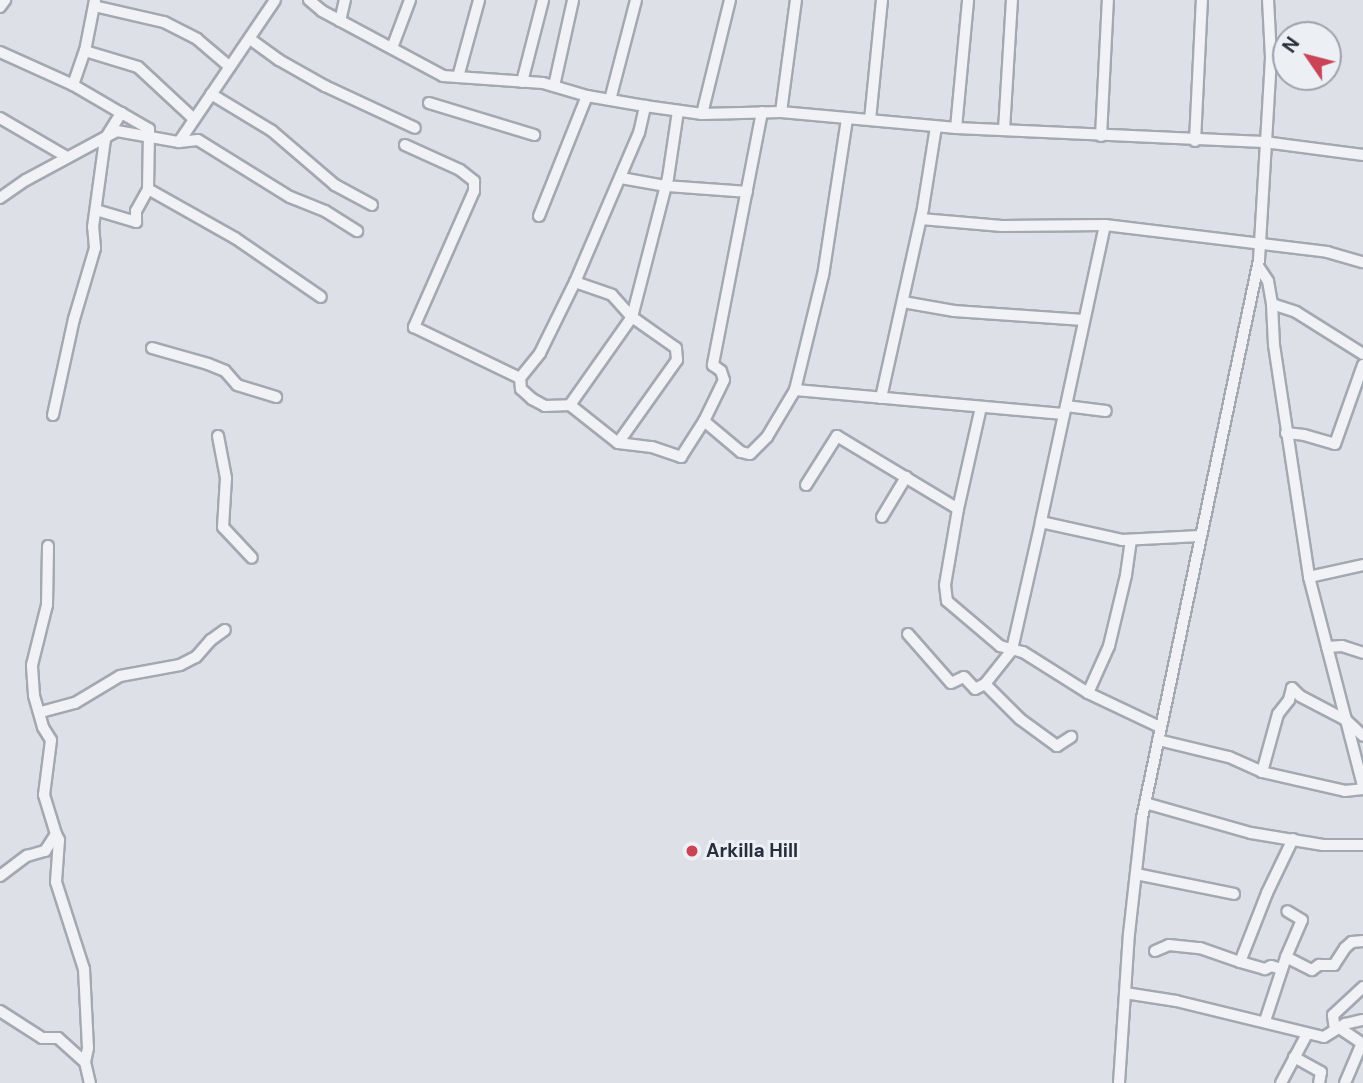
<!DOCTYPE html>
<html>
<head>
<meta charset="utf-8">
<style>
  body { margin:0 }
  #map { position:relative; width:1363px; height:1083px; overflow:hidden; background:#dde1e7; font-family:"DM Sans",sans-serif }
  div>[style] { position:absolute }
  [style*='--x'] { left:calc(var(--x)*1px); top:calc(var(--y)*1px); width:calc(var(--w)*1px); rotate:calc(var(--a)*1deg) }
  .roads { filter:drop-shadow(2px 0 #a3a8b1) drop-shadow(-2px 0 #a3a8b1) drop-shadow(0 2px #a3a8b1) drop-shadow(0 -2px #a3a8b1) }
  .minor>* { height:10px; margin:-5px; padding:0 5px; transform-origin:5px; border-radius:5px; background:#f0f2f5 }
  .dots>* { width:19px; height:19px; translate:-50% -50%; box-sizing:border-box; border:4px solid #ecf0f5; border-radius:50% }
  span { translate:-50% -50%; white-space:nowrap; text-align:center; line-height:1.15; -webkit-text-stroke:6px #ecf0f5; paint-order:stroke }
  .poi-label { font-size:19px; color:#272f3d; font-weight:700 }
  .left { translate:0 -50%; text-align:left }
  .north { position:absolute; left:1272px; top:21px; width:70px; height:70px; box-sizing:border-box; background:#ecf0f5; border:2px solid #9da3ab; border-radius:50%; rotate:305deg; font-size:19px; font-weight:700; line-height:28px; text-align:center; color:#272f3d }
  .north::after { content:''; display:block; margin:auto; width:24px; height:32px; background:#cb4357; clip-path:polygon(50% 0,100% 100%,50% 72%,0 100%) }
</style>
</head>
<body>
<div id="map">
  <div class="roads">
    <div class="minor">
      <div style="--x:309;--y:0;--w:17;--a:40"></div>
      <div style="--x:322;--y:11;--w:137;--a:28.2"></div>
      <div style="--x:443;--y:76;--w:100;--a:4"></div>
      <div style="--x:543;--y:83;--w:46;--a:16.5"></div>
      <div style="--x:587;--y:96;--w:59;--a:9.8"></div>
      <div style="--x:645;--y:106;--w:58;--a:8"></div>
      <div style="--x:702;--y:114;--w:79;--a:-1.5"></div>
      <div style="--x:781;--y:112;--w:176;--a:5.2"></div>
      <div style="--x:956;--y:128;--w:308;--a:2.6"></div>
      <div style="--x:1264;--y:142;--w:100;--a:7.5"></div>
      <div style="--x:94;--y:6;--w:72;--a:12.9"></div>
      <div style="--x:164;--y:22;--w:37;--a:27"></div>
      <div style="--x:197;--y:39;--w:43;--a:40.3"></div>
      <div style="--x:0;--y:7;--w:9;--a:-54"></div>
      <div style="--x:340;--y:21;--w:22;--a:-77"></div>
      <div style="--x:250;--y:39;--w:36;--a:36"></div>
      <div style="--x:279;--y:60;--w:53;--a:29.5"></div>
      <div style="--x:325;--y:86;--w:99;--a:25"></div>
      <div style="--x:392;--y:48;--w:51;--a:-69.4"></div>
      <div style="--x:85;--y:51;--w:55;--a:16.8"></div>
      <div style="--x:138;--y:67;--w:76;--a:42.9"></div>
      <div style="--x:0;--y:52;--w:80;--a:24.3"></div>
      <div style="--x:458;--y:77;--w:80;--a:-74.7"></div>
      <div style="--x:522;--y:82;--w:85;--a:-75.6"></div>
      <div style="--x:554;--y:86;--w:88;--a:-77.5"></div>
      <div style="--x:211;--y:94;--w:71;--a:31.2"></div>
      <div style="--x:272;--y:131;--w:83;--a:40.6"></div>
      <div style="--x:335;--y:185;--w:42;--a:28.4"></div>
      <div style="--x:610;--y:100;--w:103;--a:-75.4"></div>
      <div style="--x:429;--y:103;--w:110;--a:16.9"></div>
      <div style="--x:762;--y:112;--w:258;--a:101"></div>
      <div style="--x:713;--y:365;--w:10;--a:37"></div>
      <div style="--x:721;--y:371;--w:9;--a:72"></div>
      <div style="--x:724;--y:380;--w:46;--a:116"></div>
      <div style="--x:704;--y:421;--w:48;--a:40"></div>
      <div style="--x:741;--y:452;--w:9;--a:13"></div>
      <div style="--x:750;--y:454;--w:24;--a:-45"></div>
      <div style="--x:767;--y:437;--w:55;--a:-59.2"></div>
      <div style="--x:781;--y:112;--w:113;--a:-82.4"></div>
      <div style="--x:702;--y:114;--w:117;--a:-76.2"></div>
      <div style="--x:0;--y:118;--w:78;--a:30.2"></div>
      <div style="--x:847;--y:119;--w:158;--a:98.7"></div>
      <div style="--x:823;--y:275;--w:118;--a:103.7"></div>
      <div style="--x:795;--y:390;--w:270;--a:5.1"></div>
      <div style="--x:870;--y:120;--w:121;--a:-84.3"></div>
      <div style="--x:956;--y:128;--w:129;--a:-84.6"></div>
      <div style="--x:1004;--y:130;--w:130;--a:-86.5"></div>
      <div style="--x:1101;--y:136;--w:136;--a:-87.1"></div>
      <div style="--x:1195;--y:141;--w:141;--a:-87.2"></div>
      <div style="--x:179;--y:142;--w:171;--a:-55.9"></div>
      <div style="--x:405;--y:145;--w:60;--a:24.4"></div>
      <div style="--x:460;--y:170;--w:18;--a:38"></div>
      <div style="--x:474;--y:181;--w:10;--a:90"></div>
      <div style="--x:474;--y:191;--w:149;--a:113.8"></div>
      <div style="--x:414;--y:327;--w:118;--a:25.7"></div>
      <div style="--x:520;--y:378;--w:32;--a:-51"></div>
      <div style="--x:540;--y:353;--w:79;--a:-63.8"></div>
      <div style="--x:575;--y:282;--w:162;--a:-66.8"></div>
      <div style="--x:639;--y:133;--w:28;--a:-77"></div>
      <div style="--x:621;--y:178;--w:46;--a:10.1"></div>
      <div style="--x:666;--y:186;--w:81;--a:4.2"></div>
      <div style="--x:148;--y:189;--w:100;--a:29.4"></div>
      <div style="--x:235;--y:238;--w:104;--a:34.5"></div>
      <div style="--x:0;--y:198;--w:32;--a:-35"></div>
      <div style="--x:26;--y:180;--w:103;--a:-28.3"></div>
      <div style="--x:117;--y:131;--w:63;--a:10.1"></div>
      <div style="--x:179;--y:142;--w:19;--a:-6"></div>
      <div style="--x:198;--y:140;--w:108;--a:31.8"></div>
      <div style="--x:290;--y:197;--w:38;--a:22"></div>
      <div style="--x:325;--y:211;--w:38;--a:32"></div>
      <div style="--x:96;--y:210;--w:42;--a:16.7"></div>
      <div style="--x:136;--y:222;--w:11;--a:-90"></div>
      <div style="--x:136;--y:211;--w:25;--a:-61"></div>
      <div style="--x:148;--y:189;--w:60;--a:-89"></div>
      <div style="--x:149;--y:129;--w:32;--a:-150"></div>
      <div style="--x:539;--y:216;--w:129;--a:-68.2"></div>
      <div style="--x:921;--y:219;--w:81;--a:4.9"></div>
      <div style="--x:1002;--y:226;--w:103;--a:-0.6"></div>
      <div style="--x:1105;--y:225;--w:224;--a:6.9"></div>
      <div style="--x:1327;--y:252;--w:37;--a:16"></div>
      <div style="--x:1105;--y:225;--w:304;--a:102.2"></div>
      <div style="--x:1041;--y:522;--w:83;--a:12.5"></div>
      <div style="--x:1122;--y:540;--w:78;--a:-2.9"></div>
      <div style="--x:1258;--y:266;--w:18;--a:56"></div>
      <div style="--x:1268;--y:281;--w:23;--a:80"></div>
      <div style="--x:1272;--y:304;--w:41;--a:87.2"></div>
      <div style="--x:1274;--y:345;--w:235;--a:81.4"></div>
      <div style="--x:1309;--y:577;--w:216;--a:75.5"></div>
      <div style="--x:575;--y:282;--w:39;--a:19"></div>
      <div style="--x:612;--y:295;--w:30;--a:48"></div>
      <div style="--x:632;--y:317;--w:108;--a:125.2"></div>
      <div style="--x:570;--y:405;--w:61;--a:38.4"></div>
      <div style="--x:618;--y:443;--w:34;--a:7"></div>
      <div style="--x:652;--y:447;--w:31;--a:19"></div>
      <div style="--x:681;--y:457;--w:43;--a:-57.4"></div>
      <div style="--x:903;--y:302;--w:52;--a:10"></div>
      <div style="--x:954;--y:311;--w:130;--a:4"></div>
      <div style="--x:1272;--y:304;--w:25;--a:18"></div>
      <div style="--x:1296;--y:312;--w:79;--a:32.1"></div>
      <div style="--x:152;--y:348;--w:58;--a:15.9"></div>
      <div style="--x:208;--y:364;--w:18;--a:22"></div>
      <div style="--x:225;--y:371;--w:18;--a:49"></div>
      <div style="--x:237;--y:385;--w:41;--a:17.1"></div>
      <div style="--x:520;--y:378;--w:11;--a:85"></div>
      <div style="--x:521;--y:389;--w:15;--a:42"></div>
      <div style="--x:532;--y:399;--w:15;--a:28"></div>
      <div style="--x:545;--y:406;--w:25;--a:-2"></div>
      <div style="--x:881;--y:398;--w:195;--a:-77.5"></div>
      <div style="--x:923;--y:208;--w:82;--a:-80.9"></div>
      <div style="--x:1066;--y:406;--w:40;--a:7.1"></div>
      <div style="--x:981;--y:407;--w:105;--a:102.7"></div>
      <div style="--x:958;--y:509;--w:77;--a:99.7"></div>
      <div style="--x:945;--y:585;--w:16;--a:83"></div>
      <div style="--x:947;--y:601;--w:70;--a:40.3"></div>
      <div style="--x:1000;--y:646;--w:24;--a:15"></div>
      <div style="--x:1023;--y:652;--w:77;--a:32.2"></div>
      <div style="--x:1088;--y:693;--w:80;--a:25.3"></div>
      <div style="--x:53;--y:415;--w:98;--a:-77.7"></div>
      <div style="--x:74;--y:319;--w:74;--a:-73.5"></div>
      <div style="--x:95;--y:248;--w:21;--a:-95"></div>
      <div style="--x:93;--y:227;--w:89;--a:-82.2"></div>
      <div style="--x:105;--y:139;--w:31;--a:-58"></div>
      <div style="--x:121;--y:113;--w:56;--a:-149.7"></div>
      <div style="--x:73;--y:85;--w:36;--a:-71"></div>
      <div style="--x:85;--y:51;--w:52;--a:-78.9"></div>
      <div style="--x:1286;--y:433;--w:18;--a:6"></div>
      <div style="--x:1304;--y:435;--w:32;--a:16"></div>
      <div style="--x:1335;--y:444;--w:84;--a:-70.5"></div>
      <div style="--x:218;--y:436;--w:43;--a:79.2"></div>
      <div style="--x:226;--y:478;--w:49;--a:93.5"></div>
      <div style="--x:223;--y:527;--w:42;--a:46.9"></div>
      <div style="--x:618;--y:443;--w:102;--a:-54.6"></div>
      <div style="--x:677;--y:360;--w:12;--a:-95"></div>
      <div style="--x:676;--y:348;--w:54;--a:-144.8"></div>
      <div style="--x:632;--y:317;--w:144;--a:-75.5"></div>
      <div style="--x:668;--y:178;--w:68;--a:-81.5"></div>
      <div style="--x:806;--y:485;--w:58;--a:-57.7"></div>
      <div style="--x:837;--y:436;--w:141;--a:31.1"></div>
      <div style="--x:882;--y:517;--w:47;--a:-59"></div>
      <div style="--x:1041;--y:522;--w:131;--a:102.8"></div>
      <div style="--x:1012;--y:650;--w:43;--a:128.5"></div>
      <div style="--x:985;--y:684;--w:49;--a:45"></div>
      <div style="--x:1020;--y:719;--w:46;--a:36.1"></div>
      <div style="--x:1057;--y:746;--w:17;--a:-33"></div>
      <div style="--x:1309;--y:577;--w:55;--a:-12.5"></div>
      <div style="--x:908;--y:634;--w:65;--a:48.7"></div>
      <div style="--x:951;--y:683;--w:14;--a:-25"></div>
      <div style="--x:964;--y:677;--w:16;--a:47"></div>
      <div style="--x:975;--y:689;--w:11;--a:-27"></div>
      <div style="--x:1327;--y:647;--w:15;--a:-4"></div>
      <div style="--x:1342;--y:646;--w:22;--a:18"></div>
      <div style="--x:1088;--y:693;--w:51;--a:-65.9"></div>
      <div style="--x:1109;--y:646;--w:73;--a:-76.5"></div>
      <div style="--x:1126;--y:575;--w:35;--a:-82"></div>
      <div style="--x:41;--y:712;--w:35;--a:-15"></div>
      <div style="--x:75;--y:703;--w:52;--a:-31"></div>
      <div style="--x:120;--y:676;--w:61;--a:-10.4"></div>
      <div style="--x:180;--y:665;--w:18;--a:-27"></div>
      <div style="--x:196;--y:657;--w:23;--a:-49"></div>
      <div style="--x:211;--y:640;--w:17;--a:-36"></div>
      <div style="--x:1158;--y:740;--w:73;--a:13.5"></div>
      <div style="--x:1229;--y:757;--w:36;--a:24"></div>
      <div style="--x:1262;--y:772;--w:60;--a:-74.6"></div>
      <div style="--x:1278;--y:714;--w:18;--a:-52"></div>
      <div style="--x:1289;--y:700;--w:12;--a:-76"></div>
      <div style="--x:1292;--y:688;--w:11;--a:45"></div>
      <div style="--x:1300;--y:696;--w:52;--a:27.6"></div>
      <div style="--x:1346;--y:720;--w:23;--a:43"></div>
      <div style="--x:1262;--y:772;--w:85;--a:12.9"></div>
      <div style="--x:1345;--y:791;--w:18;--a:-6"></div>
      <div style="--x:1145;--y:803;--w:110;--a:15.8"></div>
      <div style="--x:1251;--y:833;--w:73;--a:9.5"></div>
      <div style="--x:1323;--y:845;--w:40;--a:0"></div>
      <div style="--x:56;--y:834;--w:7;--a:63"></div>
      <div style="--x:59;--y:840;--w:42;--a:94.1"></div>
      <div style="--x:56;--y:882;--w:91;--a:72.2"></div>
      <div style="--x:84;--y:969;--w:79;--a:87.1"></div>
      <div style="--x:88;--y:1048;--w:14;--a:102"></div>
      <div style="--x:1136;--y:874;--w:100;--a:11.5"></div>
      <div style="--x:0;--y:876;--w:34;--a:-37"></div>
      <div style="--x:27;--y:856;--w:19;--a:-16"></div>
      <div style="--x:45;--y:851;--w:20;--a:-57"></div>
      <div style="--x:56;--y:834;--w:41;--a:-107.1"></div>
      <div style="--x:44;--y:795;--w:55;--a:-82.7"></div>
      <div style="--x:51;--y:740;--w:15;--a:-122"></div>
      <div style="--x:43;--y:727;--w:33;--a:-106"></div>
      <div style="--x:34;--y:695;--w:30;--a:-94"></div>
      <div style="--x:32;--y:665;--w:62;--a:-76"></div>
      <div style="--x:47;--y:605;--w:59;--a:-89"></div>
      <div style="--x:1155;--y:951;--w:15;--a:-23"></div>
      <div style="--x:1169;--y:945;--w:31;--a:6"></div>
      <div style="--x:1200;--y:948;--w:42;--a:19.3"></div>
      <div style="--x:1286;--y:957;--w:40;--a:-66.6"></div>
      <div style="--x:1302;--y:920;--w:17;--a:-149"></div>
      <div style="--x:1282;--y:969;--w:11;--a:-165"></div>
      <div style="--x:1271;--y:966;--w:7;--a:153"></div>
      <div style="--x:1265;--y:969;--w:26;--a:-164"></div>
      <div style="--x:1240;--y:962;--w:74;--a:-68.6"></div>
      <div style="--x:1267;--y:893;--w:60;--a:-64.3"></div>
      <div style="--x:1125;--y:993;--w:52;--a:8.9"></div>
      <div style="--x:1176;--y:1001;--w:152;--a:13.7"></div>
      <div style="--x:1324;--y:1037;--w:25;--a:-32"></div>
      <div style="--x:1345;--y:1024;--w:18;--a:-13"></div>
      <div style="--x:0;--y:1011;--w:50;--a:32.7"></div>
      <div style="--x:42;--y:1038;--w:16;--a:0"></div>
      <div style="--x:58;--y:1038;--w:36;--a:42"></div>
      <div style="--x:85;--y:1062;--w:22;--a:77"></div>
      <div style="--x:1265;--y:1021;--w:67;--a:-71.8"></div>
      <div style="--x:1286;--y:957;--w:29;--a:27"></div>
      <div style="--x:1312;--y:970;--w:9;--a:-36"></div>
      <div style="--x:1319;--y:965;--w:15;--a:0"></div>
      <div style="--x:1334;--y:965;--w:20;--a:-57"></div>
      <div style="--x:1345;--y:948;--w:9;--a:-41"></div>
      <div style="--x:1352;--y:942;--w:11;--a:-5"></div>
      <div style="--x:1338;--y:1027;--w:30;--a:34"></div>
      <div style="--x:1335;--y:1030;--w:15;--a:-98"></div>
      <div style="--x:1333;--y:1015;--w:41;--a:-43"></div>
      <div style="--x:1294;--y:1057;--w:31;--a:29"></div>
      <div style="--x:1321;--y:1072;--w:11;--a:100"></div>
      <div style="--x:1119;--y:1083;--w:149;--a:-86.2"></div>
      <div style="--x:1129;--y:934;--w:117;--a:-83.6"></div>
      <div style="--x:1142;--y:818;--w:570;--a:-78.16"></div>
      <div style="--x:1259;--y:260;--w:203;--a:-86.6"></div>
      <div style="--x:1271;--y:57;--w:57;--a:-93"></div>
      <div style="--x:1281;--y:1083;--w:55;--a:-62"></div>
      <div style="--x:1345;--y:1083;--w:43;--a:-67"></div>
    </div>
  </div>
  <div class="dots">
    <div style="left:692px;top:851px;background:#cb4357"></div>
  </div>
  <div class="poi-label">
    <span class="left" style="left:706px;top:851px">Arkilla Hill</span>
  </div>
  <div class="north">N</div>
</div>
</body>
</html>
